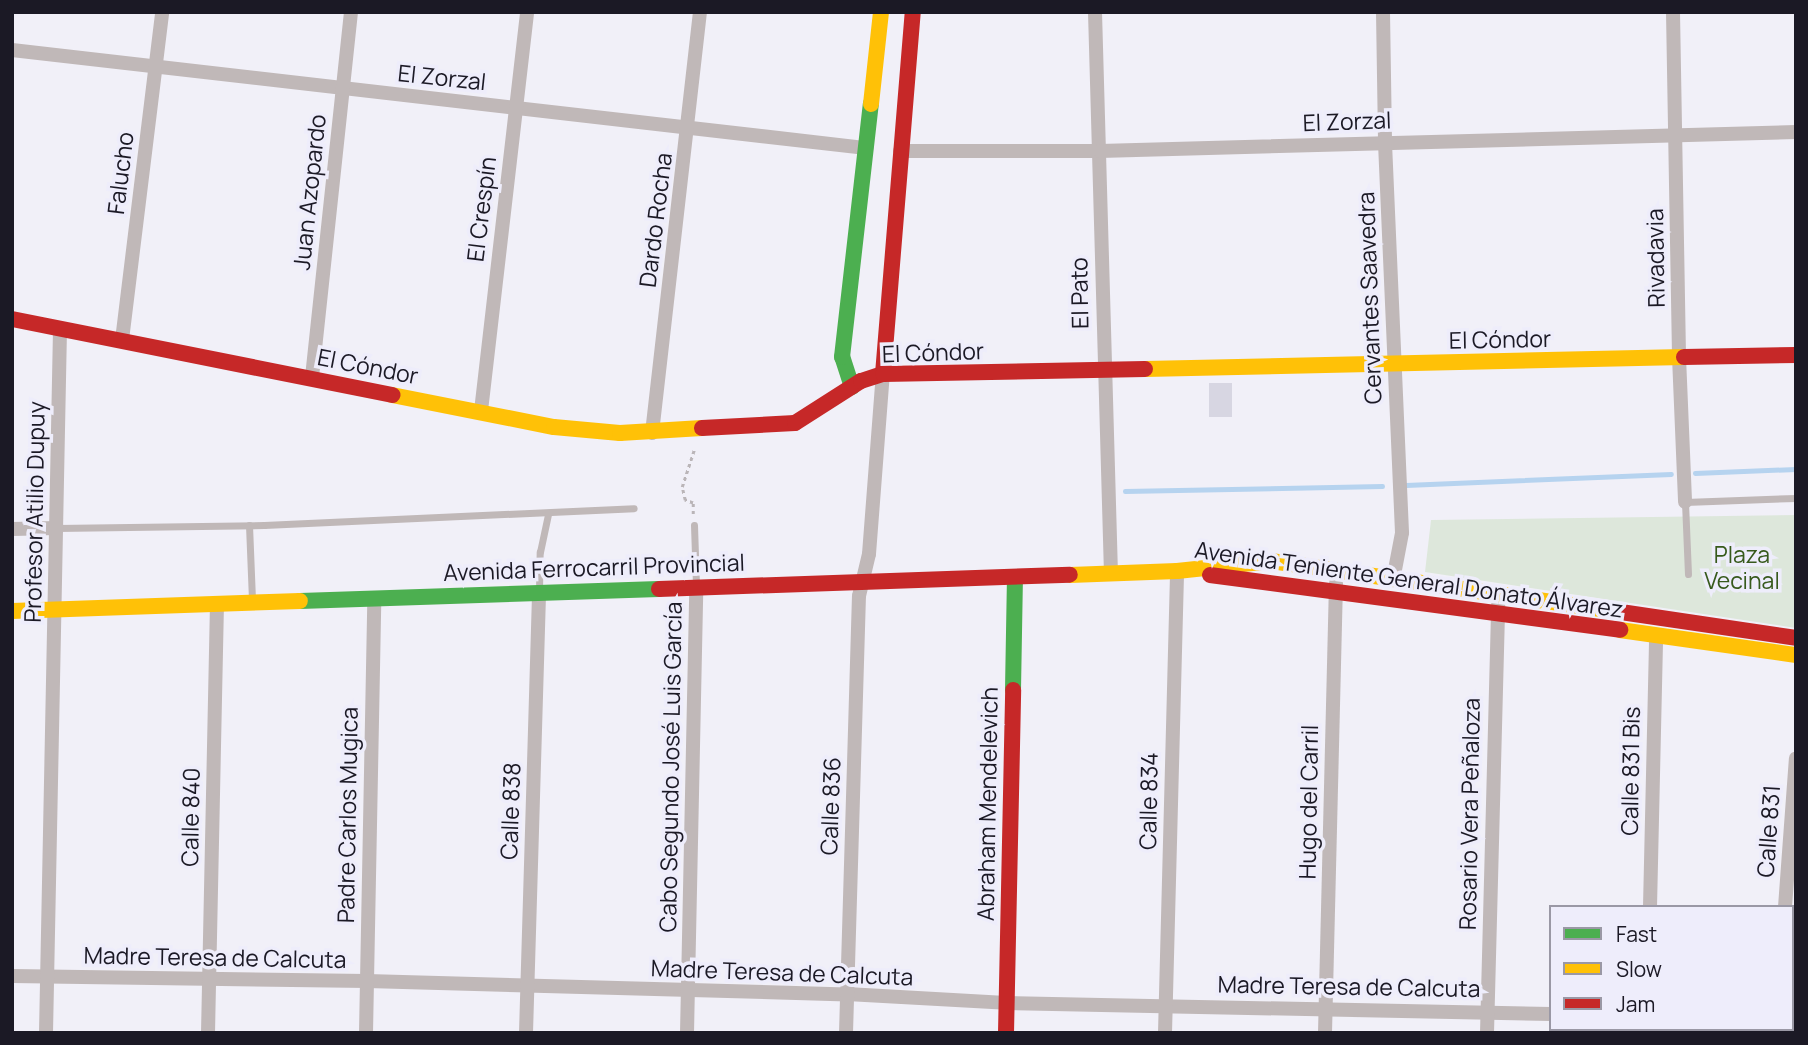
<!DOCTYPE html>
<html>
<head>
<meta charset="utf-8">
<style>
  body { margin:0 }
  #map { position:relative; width:1808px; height:1045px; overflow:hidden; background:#f1f0f8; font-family:Manrope,sans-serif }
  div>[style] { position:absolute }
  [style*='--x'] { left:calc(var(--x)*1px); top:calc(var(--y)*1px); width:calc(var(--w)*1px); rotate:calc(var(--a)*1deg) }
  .green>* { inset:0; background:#dde7db }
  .stream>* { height:4.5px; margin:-2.25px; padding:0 2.25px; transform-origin:2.25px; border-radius:2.25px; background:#b6d3ef }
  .building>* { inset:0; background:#d7d6e2; transform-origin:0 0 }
  .path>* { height:2.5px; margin-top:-1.25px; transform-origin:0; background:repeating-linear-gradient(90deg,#bab5b8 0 3.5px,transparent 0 7px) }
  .lane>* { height:7px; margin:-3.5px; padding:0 3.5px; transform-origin:3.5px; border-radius:3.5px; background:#c0b8b8 }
  .street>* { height:14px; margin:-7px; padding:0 7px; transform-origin:7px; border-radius:7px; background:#c0b8b8 }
  .fast>* { height:16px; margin:-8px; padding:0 8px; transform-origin:8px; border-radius:8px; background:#4caf50 }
  .slow>* { height:16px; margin:-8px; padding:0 8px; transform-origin:8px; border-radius:8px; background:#ffc107 }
  .jam>* { height:16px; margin:-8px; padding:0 8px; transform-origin:8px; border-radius:8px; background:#c62828 }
  span { translate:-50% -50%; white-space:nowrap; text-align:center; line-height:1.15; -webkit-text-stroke:7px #eeedfb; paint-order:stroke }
  .street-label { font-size:23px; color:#1b1925 }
  .park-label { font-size:23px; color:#375a1c }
  .frame { position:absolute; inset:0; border:14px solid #1b1925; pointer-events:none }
  .legend { position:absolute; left:1549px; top:905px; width:245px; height:126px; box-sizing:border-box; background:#eeedfb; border:2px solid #9a98a5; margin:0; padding:9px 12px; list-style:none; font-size:21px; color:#1b1925 }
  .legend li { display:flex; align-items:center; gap:14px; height:35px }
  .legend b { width:35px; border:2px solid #9a98a5 }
</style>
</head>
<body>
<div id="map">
  <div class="green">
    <div style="clip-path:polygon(1796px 515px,1796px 628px,1425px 572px,1431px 520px)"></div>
  </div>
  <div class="stream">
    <div style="--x:1695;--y:473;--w:101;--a:-2.3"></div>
    <div style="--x:1406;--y:485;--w:265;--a:-2.4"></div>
    <div style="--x:1125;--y:491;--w:257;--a:-1.1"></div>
  </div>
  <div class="building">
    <div style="left:1209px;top:383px;width:23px;height:34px"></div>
  </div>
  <div class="path">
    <div style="--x:693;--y:514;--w:11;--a:-90"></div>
    <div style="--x:693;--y:503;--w:9;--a:-159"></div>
    <div style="--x:685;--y:500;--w:13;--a:-103"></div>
    <div style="--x:682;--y:487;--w:39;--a:-72"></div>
  </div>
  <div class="lane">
    <div style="--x:249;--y:525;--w:76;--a:87.7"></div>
    <div style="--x:694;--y:525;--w:61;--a:88.1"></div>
    <div style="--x:57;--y:528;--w:207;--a:-0.8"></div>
    <div style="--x:264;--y:525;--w:370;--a:-2.6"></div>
    <div style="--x:1688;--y:574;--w:72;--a:-92.4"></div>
    <div style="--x:1685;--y:502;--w:111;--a:-2.1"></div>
    <div style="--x:539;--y:591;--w:39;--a:-89"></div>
    <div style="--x:540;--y:552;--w:40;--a:-78"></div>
  </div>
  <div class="street">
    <div style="--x:1095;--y:12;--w:561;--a:88.37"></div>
    <div style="--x:1383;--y:12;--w:131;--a:89.1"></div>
    <div style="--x:1385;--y:143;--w:390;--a:87.5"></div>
    <div style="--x:1402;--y:533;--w:48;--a:100.8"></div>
    <div style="--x:1673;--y:12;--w:345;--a:89"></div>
    <div style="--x:1679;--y:357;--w:145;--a:87.6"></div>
    <div style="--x:12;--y:50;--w:860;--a:6.55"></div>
    <div style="--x:900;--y:151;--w:200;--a:0"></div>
    <div style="--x:1100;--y:151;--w:696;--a:-1.56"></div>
    <div style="--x:122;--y:340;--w:330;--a:-83"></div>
    <div style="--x:312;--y:377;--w:367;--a:-83.9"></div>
    <div style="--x:481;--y:411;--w:402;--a:-83.4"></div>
    <div style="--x:652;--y:433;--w:424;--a:-83.5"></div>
    <div style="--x:12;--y:529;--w:45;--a:-1.3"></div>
    <div style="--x:1650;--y:907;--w:271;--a:-88.7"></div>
    <div style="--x:1785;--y:907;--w:149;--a:-85.8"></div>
    <div style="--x:12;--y:976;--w:355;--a:0.8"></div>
    <div style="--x:367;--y:981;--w:480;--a:1.6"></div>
    <div style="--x:847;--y:994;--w:159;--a:3.2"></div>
    <div style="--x:1006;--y:1003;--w:545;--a:1.16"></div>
    <div style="--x:1792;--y:1023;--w:4;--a:0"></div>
    <div style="--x:46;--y:1033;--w:705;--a:-88.86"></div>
    <div style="--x:208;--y:1033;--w:430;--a:-88.8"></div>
    <div style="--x:366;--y:1033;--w:435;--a:-88.9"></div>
    <div style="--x:526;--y:1033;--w:441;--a:-88.3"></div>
    <div style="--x:687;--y:1033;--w:447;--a:-88.8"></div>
    <div style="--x:846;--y:1033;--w:437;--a:-88.3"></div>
    <div style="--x:859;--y:596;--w:43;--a:-76.6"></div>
    <div style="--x:869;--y:554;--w:181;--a:-85.6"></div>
    <div style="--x:1165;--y:1033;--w:462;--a:-88.5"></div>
    <div style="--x:1325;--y:1033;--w:450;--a:-88.6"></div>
    <div style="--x:1487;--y:1033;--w:429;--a:-88.5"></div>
    <div style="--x:1647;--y:1033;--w:4;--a:-90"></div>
    <div style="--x:1776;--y:1033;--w:4;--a:-90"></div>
  </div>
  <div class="fast">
    <div style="--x:852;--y:387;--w:32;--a:-108"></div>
    <div style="--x:842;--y:357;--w:255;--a:-83.5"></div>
    <div style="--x:300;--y:601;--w:359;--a:-1.9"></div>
    <div style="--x:1013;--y:690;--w:113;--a:-89"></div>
  </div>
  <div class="slow">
    <div style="--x:871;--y:104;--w:93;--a:-83.8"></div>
    <div style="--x:1145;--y:369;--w:539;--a:-1.28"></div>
    <div style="--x:392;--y:395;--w:165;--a:11.2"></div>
    <div style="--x:554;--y:427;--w:66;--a:5.2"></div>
    <div style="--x:620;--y:433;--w:82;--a:-3.5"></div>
    <div style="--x:1070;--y:575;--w:107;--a:-2.1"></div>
    <div style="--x:1177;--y:571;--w:95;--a:-6.1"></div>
    <div style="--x:1271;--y:561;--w:347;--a:8.3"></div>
    <div style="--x:12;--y:611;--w:288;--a:-2"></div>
    <div style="--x:1620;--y:630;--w:178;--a:8.1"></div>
  </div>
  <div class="jam">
    <div style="--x:12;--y:319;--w:388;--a:11.3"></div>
    <div style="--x:1684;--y:357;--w:112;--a:-1"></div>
    <div style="--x:883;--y:374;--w:363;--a:-85.3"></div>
    <div style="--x:702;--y:428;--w:93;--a:-3.1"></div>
    <div style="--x:795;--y:423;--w:78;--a:-32.5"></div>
    <div style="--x:861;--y:381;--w:23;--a:-18"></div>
    <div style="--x:883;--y:374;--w:262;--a:-1.1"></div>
    <div style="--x:1210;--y:575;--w:414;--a:7.6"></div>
    <div style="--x:659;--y:589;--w:411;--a:-2"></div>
    <div style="--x:1614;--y:611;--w:184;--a:8.4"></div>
    <div style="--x:1006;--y:1033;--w:343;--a:-88.8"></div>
  </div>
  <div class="street-label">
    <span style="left:442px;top:77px;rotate:6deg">El Zorzal</span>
    <span style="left:1347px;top:121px;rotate:-2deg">El Zorzal</span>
    <span style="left:120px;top:173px;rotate:-83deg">Falucho</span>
    <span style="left:309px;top:192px;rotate:-84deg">Juan Azopardo</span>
    <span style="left:481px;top:209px;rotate:-83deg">El Crespín</span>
    <span style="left:655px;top:220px;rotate:-83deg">Dardo Rocha</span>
    <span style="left:1655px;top:258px;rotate:-91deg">Rivadavia</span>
    <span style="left:1079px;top:293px;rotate:-91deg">El Pato</span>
    <span style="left:1369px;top:298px;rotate:-92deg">Cervantes Saavedra</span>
    <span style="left:1500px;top:339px;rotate:-1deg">El Cóndor</span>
    <span style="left:933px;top:352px;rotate:-2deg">El Cóndor</span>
    <span style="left:368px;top:366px;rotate:11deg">El Cóndor</span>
    <span style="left:34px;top:512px;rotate:-89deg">Profesor Atilio Dupuy</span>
    <span style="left:594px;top:567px;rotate:-2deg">Avenida Ferrocarril Provincial</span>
    <span style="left:1409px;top:579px;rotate:8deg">Avenida Teniente General Donato Álvarez</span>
    <span style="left:670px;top:767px;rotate:-89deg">Cabo Segundo José Luis García</span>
    <span style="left:1630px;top:771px;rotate:-89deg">Calle 831 Bis</span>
    <span style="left:1148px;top:801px;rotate:-89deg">Calle 834</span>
    <span style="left:1308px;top:802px;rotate:-89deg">Hugo del Carril</span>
    <span style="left:987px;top:804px;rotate:-89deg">Abraham Mendelevich</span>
    <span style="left:830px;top:806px;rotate:-88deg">Calle 836</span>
    <span style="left:510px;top:811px;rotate:-88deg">Calle 838</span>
    <span style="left:1469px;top:814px;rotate:-89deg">Rosario Vera Peñaloza</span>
    <span style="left:347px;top:815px;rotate:-89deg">Padre Carlos Mugica</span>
    <span style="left:190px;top:817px;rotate:-89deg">Calle 840</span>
    <span style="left:1768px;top:831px;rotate:-86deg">Calle 831</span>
    <span style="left:215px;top:957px;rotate:1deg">Madre Teresa de Calcuta</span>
    <span style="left:782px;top:972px;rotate:2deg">Madre Teresa de Calcuta</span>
    <span style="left:1349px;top:986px;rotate:1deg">Madre Teresa de Calcuta</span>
  </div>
  <div class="park-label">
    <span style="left:1742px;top:567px">Plaza<br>Vecinal</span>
  </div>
  <div class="frame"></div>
  <ul class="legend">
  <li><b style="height:9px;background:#4caf50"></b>Fast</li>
  <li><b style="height:9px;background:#ffc107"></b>Slow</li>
  <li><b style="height:9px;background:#c62828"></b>Jam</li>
  </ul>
</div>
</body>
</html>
